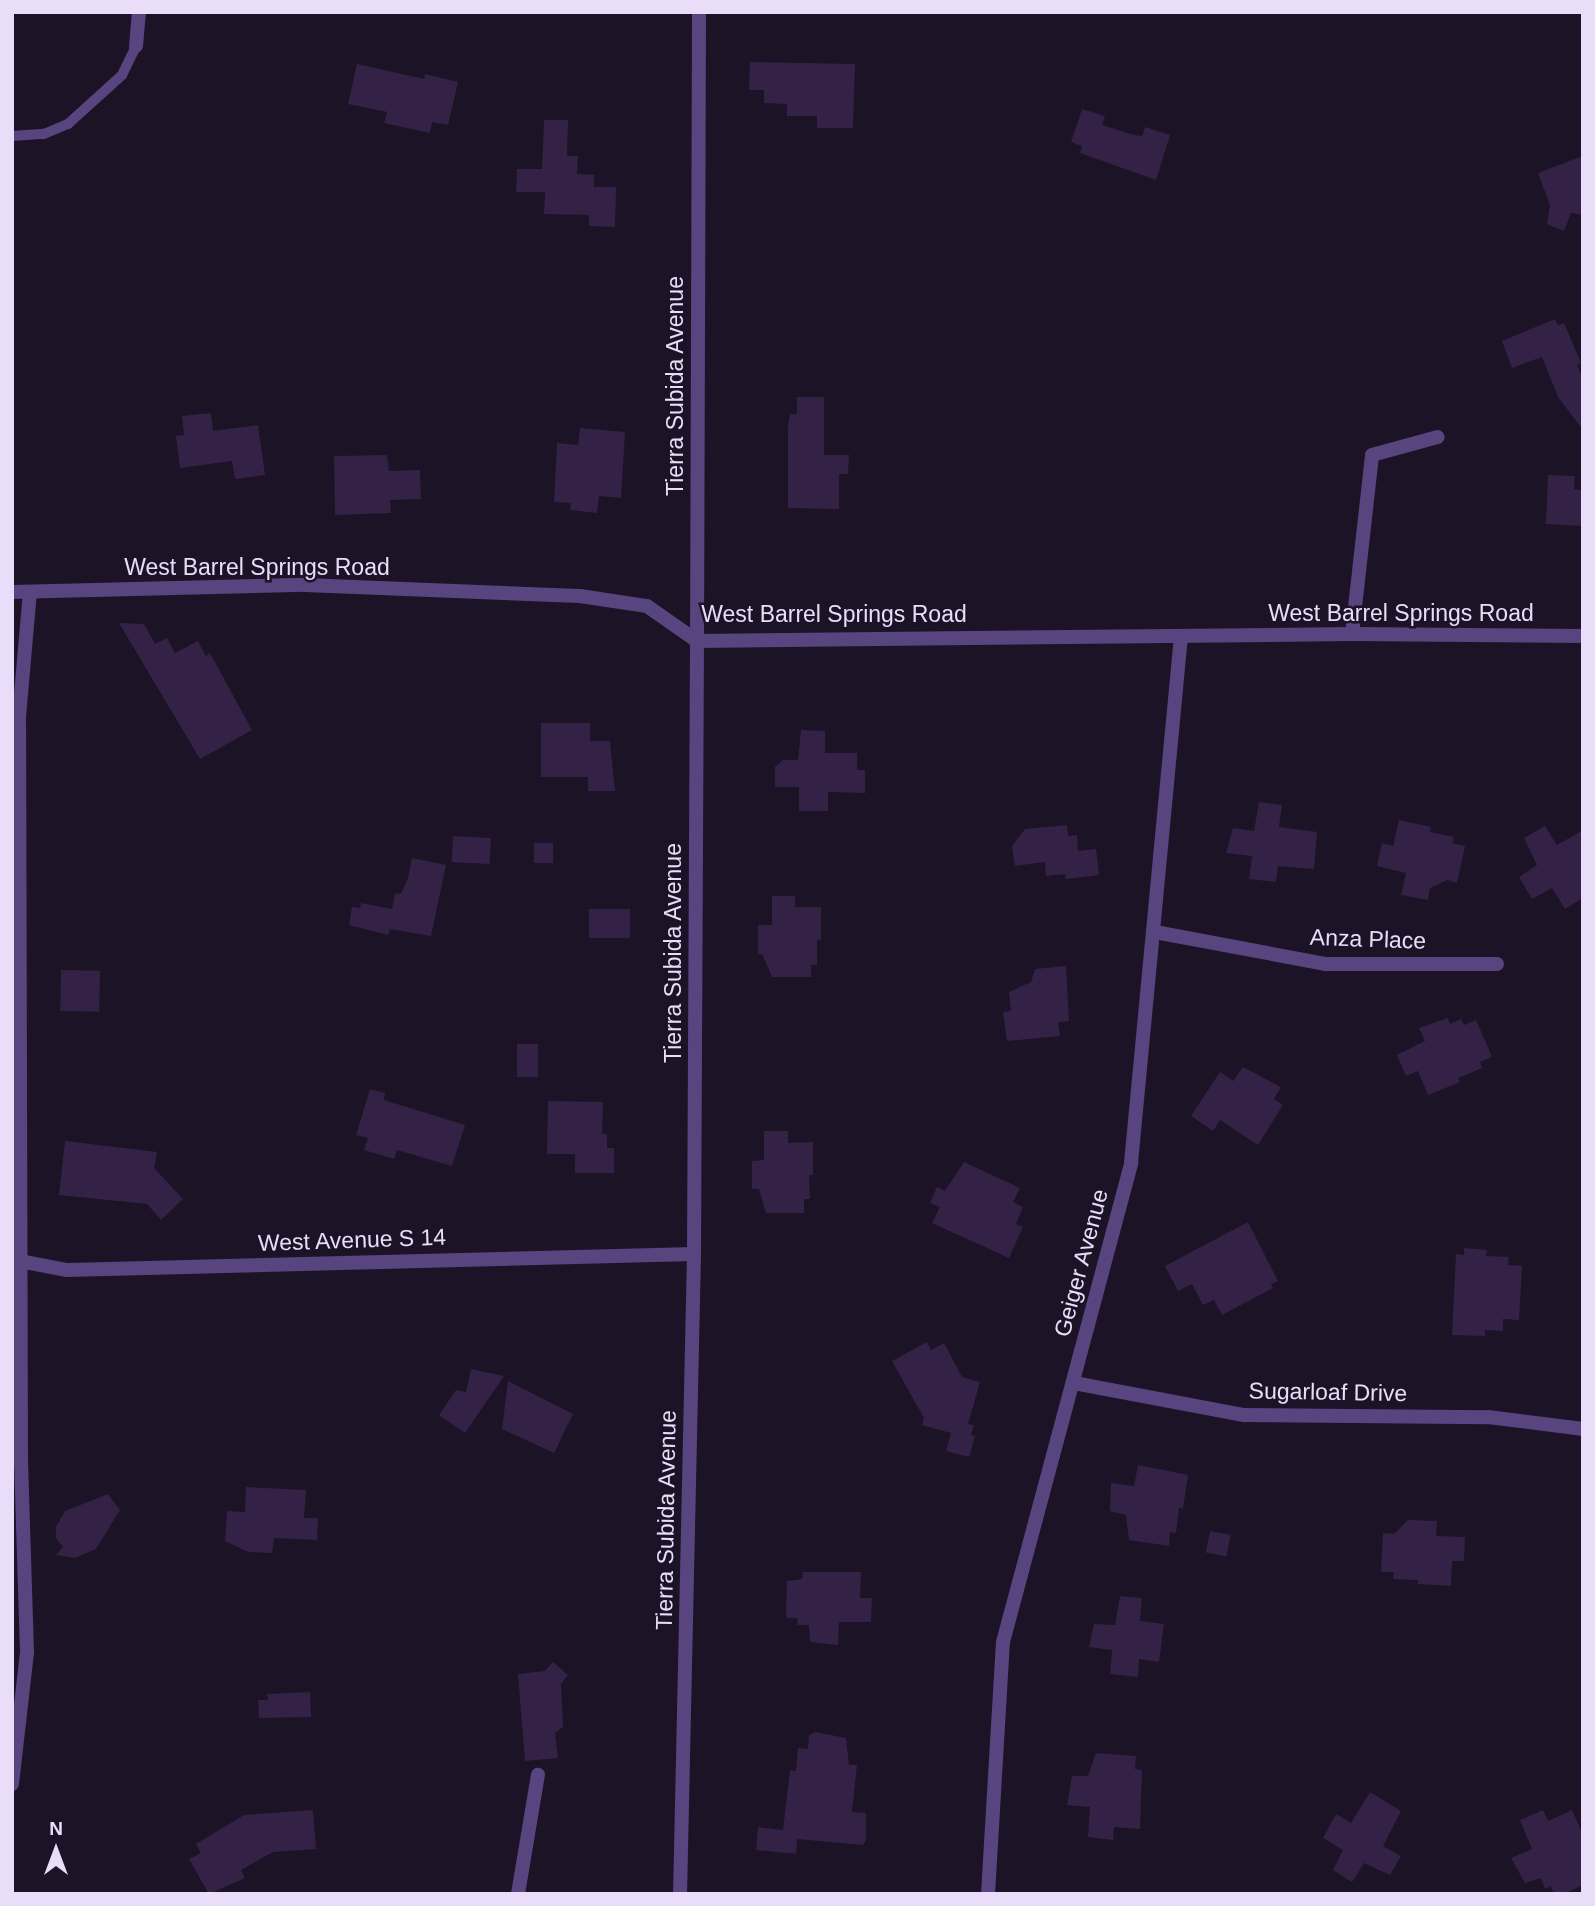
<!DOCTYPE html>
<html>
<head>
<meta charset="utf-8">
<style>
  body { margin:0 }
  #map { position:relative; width:1595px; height:1906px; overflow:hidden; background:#1c1326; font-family:Helvetica,sans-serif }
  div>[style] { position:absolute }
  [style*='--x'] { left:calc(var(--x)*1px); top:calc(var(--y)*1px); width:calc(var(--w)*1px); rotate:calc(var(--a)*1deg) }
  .building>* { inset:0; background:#332245; transform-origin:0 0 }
  .service>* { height:10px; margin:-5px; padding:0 5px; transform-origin:5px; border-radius:5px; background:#58447f }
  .minor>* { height:14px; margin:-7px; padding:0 7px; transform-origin:7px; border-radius:7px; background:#58447f }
  .tertiary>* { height:14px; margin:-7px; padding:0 7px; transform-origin:7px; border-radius:7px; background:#58447f }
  span { translate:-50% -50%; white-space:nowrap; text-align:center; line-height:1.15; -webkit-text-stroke:5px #1c1326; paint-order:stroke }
  .street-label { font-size:23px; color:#e9ddfa }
  .frame { position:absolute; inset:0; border:14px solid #e9ddfa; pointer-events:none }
  .north { position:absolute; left:21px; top:1815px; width:70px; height:70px; -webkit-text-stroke:5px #1c1326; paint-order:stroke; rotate:0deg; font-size:19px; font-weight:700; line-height:28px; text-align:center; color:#e9ddfa }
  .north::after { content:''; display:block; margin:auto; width:24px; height:32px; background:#e9ddfa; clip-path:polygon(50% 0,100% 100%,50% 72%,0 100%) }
</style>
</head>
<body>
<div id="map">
  <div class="building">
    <div style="clip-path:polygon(750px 62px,855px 64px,853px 128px,817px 128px,817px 116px,787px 116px,787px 104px,764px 103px,764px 90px,749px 90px)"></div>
    <div style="clip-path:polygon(357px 64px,424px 79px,425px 74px,458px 82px,448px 125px,432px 122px,430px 133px,384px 123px,387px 112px,348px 104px)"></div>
    <div style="clip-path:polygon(1082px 109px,1105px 116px,1102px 125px,1134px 135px,1142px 136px,1145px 127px,1170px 135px,1156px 180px,1080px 153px,1082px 146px,1071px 142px)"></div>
    <div style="clip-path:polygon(544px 120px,568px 120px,567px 156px,578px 156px,577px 174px,594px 175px,594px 187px,616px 187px,615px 227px,589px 226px,589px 215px,544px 214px,545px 192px,516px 192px,517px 169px,542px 169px)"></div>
    <div style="clip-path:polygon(1583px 156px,1583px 215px,1571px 213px,1564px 231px,1547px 224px,1550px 205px,1538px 173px)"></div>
    <div style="clip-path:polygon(1555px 319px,1558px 325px,1564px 323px,1581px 363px,1577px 365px,1583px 380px,1583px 430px,1558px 397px,1542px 357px,1512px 368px,1502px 341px)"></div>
    <div style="clip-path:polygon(797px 397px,824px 397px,824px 455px,849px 455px,848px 474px,839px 474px,839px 509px,788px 508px,788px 426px,790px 414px,797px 414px)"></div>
    <div style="clip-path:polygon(211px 413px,213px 431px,258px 425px,265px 475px,235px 479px,232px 461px,180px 468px,176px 436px,184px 435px,182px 416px)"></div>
    <div style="clip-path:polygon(580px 428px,625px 432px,621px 498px,599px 496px,597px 513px,570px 510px,571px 503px,554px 502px,557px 443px,578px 445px)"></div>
    <div style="clip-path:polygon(387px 455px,389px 471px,420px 470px,421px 499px,390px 500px,391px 513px,335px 515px,334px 456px)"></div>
    <div style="clip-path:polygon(1548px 475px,1575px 476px,1574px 489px,1583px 490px,1582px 526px,1546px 524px)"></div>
    <div style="clip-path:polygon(119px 623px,144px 624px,155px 644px,167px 638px,175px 653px,198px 641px,206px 656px,210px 653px,252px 730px,200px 759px)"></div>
    <div style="clip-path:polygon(541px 723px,590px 723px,590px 741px,610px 741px,615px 791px,588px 791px,588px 777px,541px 777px)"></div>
    <div style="clip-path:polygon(801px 730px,825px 731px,825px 753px,857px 753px,857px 770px,865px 770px,865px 793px,828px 792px,828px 811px,799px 811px,799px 787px,775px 787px,775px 767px,783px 760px,798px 760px)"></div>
    <div style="clip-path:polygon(1259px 802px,1282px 805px,1279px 827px,1317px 832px,1314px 869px,1278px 866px,1276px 882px,1249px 879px,1252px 856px,1226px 853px,1233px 828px,1254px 831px)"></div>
    <div style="clip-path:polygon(1399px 820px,1431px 827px,1430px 832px,1454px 837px,1452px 843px,1465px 846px,1457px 883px,1447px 880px,1430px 888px,1428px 900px,1401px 895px,1406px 873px,1377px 866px,1382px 843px,1393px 846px)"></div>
    <div style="clip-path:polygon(1067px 825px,1068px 836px,1077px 835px,1078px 851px,1096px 849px,1099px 875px,1066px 879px,1065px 874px,1046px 876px,1045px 862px,1015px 866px,1012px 846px,1025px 829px)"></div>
    <div style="clip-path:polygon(1545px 826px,1557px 845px,1583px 830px,1583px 898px,1565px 909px,1552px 888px,1532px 899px,1519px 877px,1537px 865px,1524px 838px)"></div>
    <div style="left:453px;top:836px;width:38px;height:26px;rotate:3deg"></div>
    <div style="left:534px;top:843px;width:19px;height:20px"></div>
    <div style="clip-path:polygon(412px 858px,446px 865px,431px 936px,390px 929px,388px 935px,349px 925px,352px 907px,360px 908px,361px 903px,392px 909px,395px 893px,401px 894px,408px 878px)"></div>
    <div style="clip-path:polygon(772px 896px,795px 896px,795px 907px,821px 907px,821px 940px,817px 940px,817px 965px,811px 965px,811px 977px,772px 977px,762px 954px,758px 954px,758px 925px,772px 925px)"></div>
    <div style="left:630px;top:909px;width:29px;height:41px;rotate:90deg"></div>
    <div style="clip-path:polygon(1066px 966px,1069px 1021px,1058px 1022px,1060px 1036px,1007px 1041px,1003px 1012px,1011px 1011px,1009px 992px,1031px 982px,1035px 969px)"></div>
    <div style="left:61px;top:970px;width:39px;height:41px;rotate:1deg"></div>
    <div style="clip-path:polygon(1448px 1018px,1450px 1024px,1461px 1019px,1464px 1025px,1476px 1020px,1492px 1057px,1480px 1062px,1482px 1068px,1458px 1078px,1460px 1082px,1428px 1095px,1418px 1071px,1406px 1076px,1397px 1055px,1425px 1041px,1419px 1028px)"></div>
    <div style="left:517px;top:1044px;width:21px;height:33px"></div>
    <div style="clip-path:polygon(1243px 1067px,1281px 1087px,1274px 1099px,1283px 1105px,1258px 1145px,1220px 1120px,1213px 1131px,1191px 1116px,1220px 1072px,1233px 1081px)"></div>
    <div style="clip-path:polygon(370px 1089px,385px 1093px,384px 1100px,465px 1125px,452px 1166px,397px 1150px,394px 1159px,364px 1150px,368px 1138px,356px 1135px)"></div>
    <div style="clip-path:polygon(548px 1101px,603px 1102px,602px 1134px,607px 1134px,607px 1148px,614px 1148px,614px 1173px,575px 1173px,575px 1154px,547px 1154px)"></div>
    <div style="clip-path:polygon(764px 1131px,788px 1131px,788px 1143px,813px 1142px,813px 1175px,809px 1175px,810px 1199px,804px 1199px,804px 1213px,766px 1213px,759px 1189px,752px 1189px,752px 1161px,764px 1160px)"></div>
    <div style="clip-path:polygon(65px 1141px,157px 1152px,154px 1168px,183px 1199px,161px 1220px,147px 1204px,59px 1195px)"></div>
    <div style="clip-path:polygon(964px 1162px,1020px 1188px,1013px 1202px,1023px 1207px,1016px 1224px,1023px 1227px,1009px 1258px,932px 1223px,940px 1207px,930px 1203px,937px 1187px,945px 1191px)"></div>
    <div style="clip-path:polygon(1248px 1222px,1278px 1281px,1271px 1284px,1273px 1288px,1222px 1315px,1214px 1300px,1203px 1305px,1192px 1284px,1178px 1291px,1165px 1266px)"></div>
    <div style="clip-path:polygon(1464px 1248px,1487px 1250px,1486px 1256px,1509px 1257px,1508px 1265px,1522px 1266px,1519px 1320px,1503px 1319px,1503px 1331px,1485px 1330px,1485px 1336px,1452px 1335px,1456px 1254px,1464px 1255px)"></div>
    <div style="clip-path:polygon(927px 1342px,931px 1350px,944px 1343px,962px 1377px,980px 1382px,968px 1424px,974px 1425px,971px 1435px,975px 1436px,969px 1457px,946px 1451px,951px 1433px,922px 1425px,924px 1418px,892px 1361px)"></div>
    <div style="clip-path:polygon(471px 1369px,504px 1376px,465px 1433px,439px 1415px,456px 1390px,466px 1392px)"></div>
    <div style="clip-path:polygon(508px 1381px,573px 1414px,554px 1453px,502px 1429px)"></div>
    <div style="clip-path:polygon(1138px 1465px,1188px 1475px,1183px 1508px,1179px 1508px,1176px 1533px,1170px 1532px,1169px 1546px,1129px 1540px,1126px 1515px,1110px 1511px,1111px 1483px,1134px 1486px)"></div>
    <div style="clip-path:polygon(246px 1487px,306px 1490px,304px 1518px,318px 1518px,317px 1540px,274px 1538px,272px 1553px,248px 1552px,225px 1541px,227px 1511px,245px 1512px)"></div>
    <div style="clip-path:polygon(108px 1494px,120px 1510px,96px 1549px,75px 1558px,56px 1555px,63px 1547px,56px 1538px,56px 1527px,65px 1511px)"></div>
    <div style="clip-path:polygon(1408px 1520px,1437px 1521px,1436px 1536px,1465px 1537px,1464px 1561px,1452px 1561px,1451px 1586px,1418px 1584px,1418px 1580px,1393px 1579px,1394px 1572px,1381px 1572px,1383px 1533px,1394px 1534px)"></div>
    <div style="left:1210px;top:1531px;width:21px;height:22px;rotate:11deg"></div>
    <div style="clip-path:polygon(803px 1572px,861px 1572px,860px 1598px,872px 1598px,871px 1622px,839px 1622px,838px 1645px,810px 1642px,809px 1625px,797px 1625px,798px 1618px,787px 1618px,786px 1611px,787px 1581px,802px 1579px)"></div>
    <div style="clip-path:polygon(1120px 1596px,1142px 1598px,1140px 1621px,1164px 1624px,1159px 1662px,1139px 1659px,1138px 1677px,1110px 1674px,1112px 1650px,1089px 1647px,1094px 1624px,1115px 1625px)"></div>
    <div style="clip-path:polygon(553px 1662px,568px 1675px,561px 1684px,563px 1727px,555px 1733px,558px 1758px,525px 1761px,518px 1674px,545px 1671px)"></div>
    <div style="clip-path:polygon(310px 1692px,311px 1717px,259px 1718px,258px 1700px,268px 1700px,267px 1694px)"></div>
    <div style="clip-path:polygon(815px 1732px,846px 1738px,849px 1765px,857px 1765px,852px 1812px,866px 1813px,866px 1840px,863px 1845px,797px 1839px,796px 1854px,756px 1850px,758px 1827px,783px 1830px,790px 1770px,796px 1771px,798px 1748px,808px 1749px,809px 1735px)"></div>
    <div style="clip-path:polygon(1096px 1753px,1136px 1756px,1135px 1769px,1142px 1770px,1140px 1829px,1114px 1827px,1113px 1840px,1088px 1837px,1090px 1807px,1067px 1805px,1072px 1776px,1088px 1776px)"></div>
    <div style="clip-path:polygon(1370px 1792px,1401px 1811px,1383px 1846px,1401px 1856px,1390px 1875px,1364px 1863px,1352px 1882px,1333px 1870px,1343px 1850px,1323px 1838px,1336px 1814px,1351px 1823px)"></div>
    <div style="clip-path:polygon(313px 1810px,316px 1849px,273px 1852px,241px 1870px,245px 1878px,209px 1894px,189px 1859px,201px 1853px,196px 1844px,244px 1815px)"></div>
    <div style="clip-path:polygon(1543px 1810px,1548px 1821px,1572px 1810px,1583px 1835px,1583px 1885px,1563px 1894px,1554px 1894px,1551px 1886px,1545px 1889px,1541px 1878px,1525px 1883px,1511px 1858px,1532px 1849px,1520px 1820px)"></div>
  </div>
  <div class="service">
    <div style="--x:12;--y:136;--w:32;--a:-4"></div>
    <div style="--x:44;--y:134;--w:26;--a:-23"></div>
    <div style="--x:68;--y:124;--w:73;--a:-42.2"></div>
    <div style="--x:122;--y:75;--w:32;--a:-64"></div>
  </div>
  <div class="minor">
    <div style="--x:136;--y:46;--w:34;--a:-85"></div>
    <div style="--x:12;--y:592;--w:293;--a:-1.4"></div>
    <div style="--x:305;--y:585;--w:275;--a:2.3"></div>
    <div style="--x:580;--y:596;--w:68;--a:8.5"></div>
    <div style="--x:647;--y:606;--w:61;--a:35"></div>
    <div style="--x:697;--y:641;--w:613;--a:90.28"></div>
    <div style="--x:694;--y:1254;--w:640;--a:91.25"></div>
    <div style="--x:1352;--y:634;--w:180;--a:-83.6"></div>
    <div style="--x:1372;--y:455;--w:68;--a:-15.3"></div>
    <div style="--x:1155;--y:932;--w:174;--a:10.6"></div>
    <div style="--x:1326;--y:964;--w:171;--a:0"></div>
    <div style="--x:14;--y:1260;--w:54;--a:10.7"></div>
    <div style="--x:67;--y:1270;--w:627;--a:-1.46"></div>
    <div style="--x:1074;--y:1383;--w:173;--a:10.7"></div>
    <div style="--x:1244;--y:1415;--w:244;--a:0.5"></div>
    <div style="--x:1488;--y:1417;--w:96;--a:7.2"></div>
    <div style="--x:12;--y:1784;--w:133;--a:-83.5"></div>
    <div style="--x:27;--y:1652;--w:190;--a:-91.8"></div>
    <div style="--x:21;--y:1462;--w:745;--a:-90.15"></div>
    <div style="--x:19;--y:717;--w:125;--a:-85"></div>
    <div style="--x:518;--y:1894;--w:121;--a:-80.5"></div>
    <div style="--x:988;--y:1894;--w:252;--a:-86.6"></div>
    <div style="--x:1003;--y:1642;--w:496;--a:-75"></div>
    <div style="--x:1131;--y:1163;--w:529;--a:-84.58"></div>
  </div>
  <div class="tertiary">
    <div style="--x:699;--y:12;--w:629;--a:90.18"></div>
    <div style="--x:697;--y:641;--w:655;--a:-0.61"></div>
    <div style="--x:1352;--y:634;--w:231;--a:0.5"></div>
  </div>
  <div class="street-label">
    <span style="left:675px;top:386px;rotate:-90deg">Tierra Subida Avenue</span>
    <span style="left:257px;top:567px">West Barrel Springs Road</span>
    <span style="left:1401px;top:613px">West Barrel Springs Road</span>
    <span style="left:834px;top:614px">West Barrel Springs Road</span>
    <span style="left:1368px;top:939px;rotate:2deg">Anza Place</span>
    <span style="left:673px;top:953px;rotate:-90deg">Tierra Subida Avenue</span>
    <span style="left:352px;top:1240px;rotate:-2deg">West Avenue S 14</span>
    <span style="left:1081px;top:1263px;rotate:-75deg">Geiger Avenue</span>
    <span style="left:1328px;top:1392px;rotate:1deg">Sugarloaf Drive</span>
    <span style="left:666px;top:1520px;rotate:-89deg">Tierra Subida Avenue</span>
  </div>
  <div class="frame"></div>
  <div class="north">N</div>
</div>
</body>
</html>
